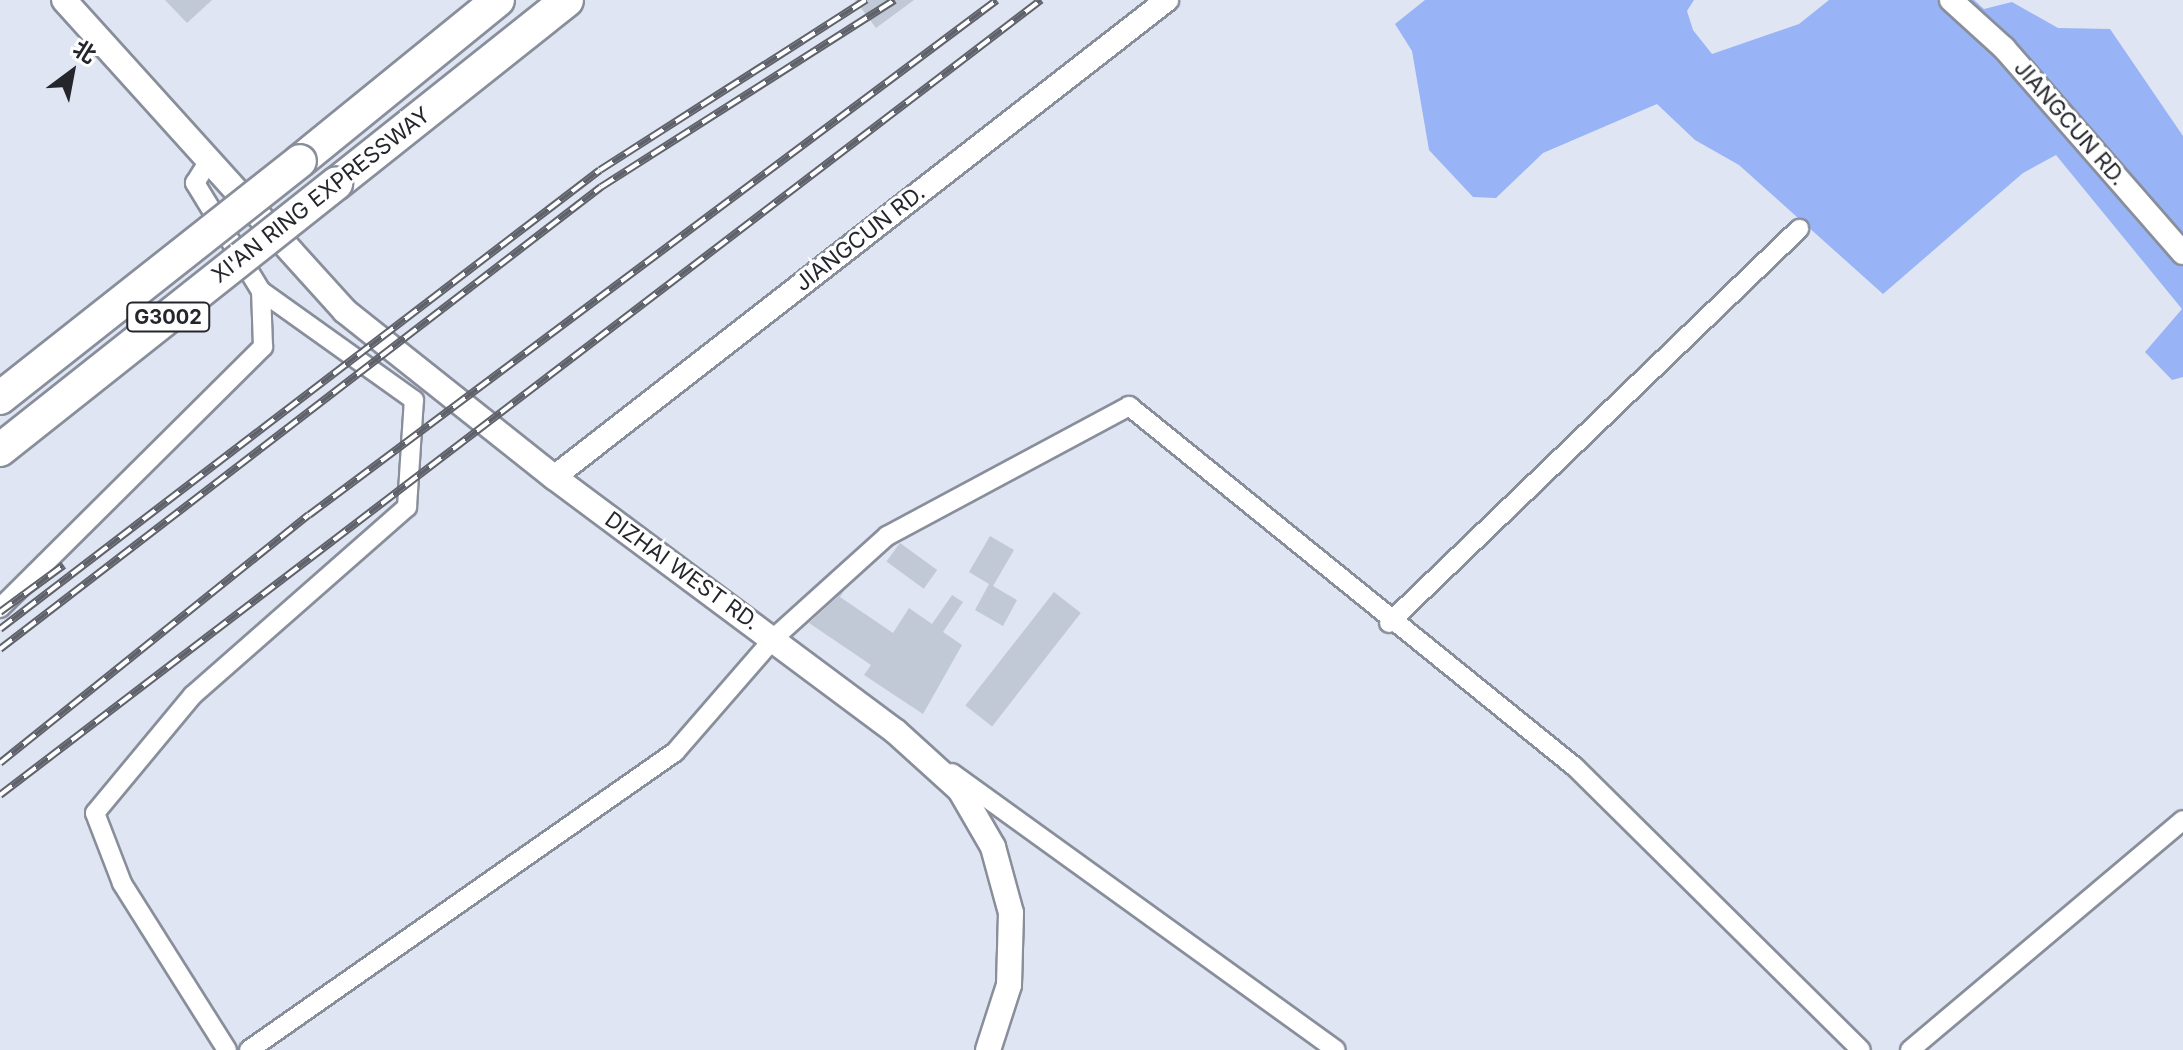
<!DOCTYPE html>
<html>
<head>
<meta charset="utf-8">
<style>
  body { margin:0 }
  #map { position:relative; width:2183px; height:1050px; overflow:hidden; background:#dfe5f3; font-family:Inter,"Noto Sans SC",sans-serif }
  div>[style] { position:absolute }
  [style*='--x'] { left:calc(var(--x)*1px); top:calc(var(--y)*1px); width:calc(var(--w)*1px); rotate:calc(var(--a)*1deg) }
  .green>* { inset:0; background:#98b4f6 }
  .building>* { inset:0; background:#c2c9d6; transform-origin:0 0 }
  .roads { filter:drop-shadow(2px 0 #898e9b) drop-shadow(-2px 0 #898e9b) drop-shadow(0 2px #898e9b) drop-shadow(0 -2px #898e9b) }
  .minor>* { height:18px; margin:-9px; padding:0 9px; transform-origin:9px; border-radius:9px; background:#fff }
  .tertiary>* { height:22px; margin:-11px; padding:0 11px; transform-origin:11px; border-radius:11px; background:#fff }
  .secondary>* { height:24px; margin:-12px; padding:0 12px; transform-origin:12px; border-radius:12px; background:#fff }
  .motorway>* { height:32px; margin:-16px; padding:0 16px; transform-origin:16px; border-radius:16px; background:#fff }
  .rail>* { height:8px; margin-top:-4px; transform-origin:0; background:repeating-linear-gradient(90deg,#fff 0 15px,#5f626a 0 30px); box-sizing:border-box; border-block:2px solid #5f626a }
  .bridges { filter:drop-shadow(2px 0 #898e9b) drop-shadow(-2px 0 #898e9b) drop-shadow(0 2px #898e9b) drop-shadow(0 -2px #898e9b) }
  .motorway-bridge>* { height:32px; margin:-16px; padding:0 16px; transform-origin:16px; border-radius:16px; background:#fff }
  span { translate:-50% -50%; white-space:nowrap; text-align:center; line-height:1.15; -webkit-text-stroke:6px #fff; paint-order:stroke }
  .shield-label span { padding:2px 6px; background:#fff; border:2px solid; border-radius:6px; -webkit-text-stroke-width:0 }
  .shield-label { font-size:20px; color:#24262b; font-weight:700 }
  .street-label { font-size:22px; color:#24262b }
  .north { position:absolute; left:32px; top:32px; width:80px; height:80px; -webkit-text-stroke:6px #fff; paint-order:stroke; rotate:32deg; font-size:22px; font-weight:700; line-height:32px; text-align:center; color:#24262b }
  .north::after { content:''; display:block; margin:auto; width:28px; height:36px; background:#24262b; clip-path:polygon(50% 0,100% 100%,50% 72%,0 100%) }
</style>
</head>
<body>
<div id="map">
  <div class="green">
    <div style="clip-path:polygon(1425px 0,1694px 0,1687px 11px,1693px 30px,1712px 54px,1799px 24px,1829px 0,1974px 0,1984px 9px,2012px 2px,2058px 28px,2110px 29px,2183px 136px,2183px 377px,2172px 380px,2145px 352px,2182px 309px,2056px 155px,2023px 173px,1883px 294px,1739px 165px,1695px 140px,1657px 104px,1543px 153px,1496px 198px,1473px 197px,1429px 150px,1412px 51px,1395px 24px)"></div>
  </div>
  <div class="building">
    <div style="clip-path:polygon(165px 0,212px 0,187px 23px)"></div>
    <div style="clip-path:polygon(855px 0,914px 0,876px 28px)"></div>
    <div style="clip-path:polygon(990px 536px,1014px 550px,993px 586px,1017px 600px,1003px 626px,975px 610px,989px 584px,969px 572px)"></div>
    <div style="left:900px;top:543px;width:46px;height:23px;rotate:36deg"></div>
    <div style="clip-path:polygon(844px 591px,840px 597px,893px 633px,909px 608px,932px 624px,952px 595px,963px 602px,943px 632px,962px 645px,923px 714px,864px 675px,871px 665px,809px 623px)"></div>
    <div style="left:1054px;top:592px;width:34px;height:144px;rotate:38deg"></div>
  </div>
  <div class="roads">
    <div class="minor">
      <div style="--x:0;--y:608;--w:371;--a:-44.8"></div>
      <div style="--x:263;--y:347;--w:56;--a:-92"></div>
      <div style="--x:261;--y:291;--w:127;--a:-121.4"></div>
      <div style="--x:195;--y:183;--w:28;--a:-58"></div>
      <div style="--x:1389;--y:623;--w:569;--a:-43.86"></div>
      <div style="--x:952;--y:773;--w:473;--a:35.8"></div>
      <div style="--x:227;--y:1050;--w:197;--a:-122.2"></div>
      <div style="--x:122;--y:883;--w:75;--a:-111.1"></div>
      <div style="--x:95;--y:813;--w:153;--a:-50.3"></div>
      <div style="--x:193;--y:695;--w:285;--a:-41.3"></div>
      <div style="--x:407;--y:507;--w:107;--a:-86.3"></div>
      <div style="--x:414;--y:400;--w:188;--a:-144.5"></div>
      <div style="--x:249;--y:1050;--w:520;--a:-34.97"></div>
      <div style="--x:675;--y:752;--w:151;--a:-49"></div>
      <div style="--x:774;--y:638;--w:152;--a:-42.1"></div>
      <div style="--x:887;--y:536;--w:275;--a:-28.2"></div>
      <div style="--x:1129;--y:406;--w:574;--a:38.99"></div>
      <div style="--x:1575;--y:767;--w:402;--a:44.7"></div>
      <div style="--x:1910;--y:1050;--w:357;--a:-40.1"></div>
    </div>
    <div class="tertiary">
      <div style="--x:1951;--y:0;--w:72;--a:42.2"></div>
      <div style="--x:2004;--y:48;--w:272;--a:48.9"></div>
      <div style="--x:554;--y:477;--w:777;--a:-37.89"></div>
    </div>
    <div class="secondary">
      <div style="--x:64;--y:0;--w:419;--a:47.9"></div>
      <div style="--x:345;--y:311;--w:267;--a:38.5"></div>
      <div style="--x:554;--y:477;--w:425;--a:36.7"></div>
      <div style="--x:895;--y:731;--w:88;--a:42.2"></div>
      <div style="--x:960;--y:790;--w:66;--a:59.9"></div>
      <div style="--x:993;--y:847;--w:68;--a:74.7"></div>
      <div style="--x:1011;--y:913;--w:72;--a:91.6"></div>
      <div style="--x:1009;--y:985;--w:68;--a:107.9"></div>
    </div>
    <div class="motorway">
      <div style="--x:300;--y:161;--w:255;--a:-39.1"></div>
      <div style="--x:336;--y:184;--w:295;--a:-38.5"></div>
    </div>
  </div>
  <div class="rail">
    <div style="--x:0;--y:612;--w:79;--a:-36.3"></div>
    <div style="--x:0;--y:629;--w:755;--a:-37.42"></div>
    <div style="--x:600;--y:170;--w:316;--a:-32.6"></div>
    <div style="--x:0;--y:649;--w:758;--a:-37.55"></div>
    <div style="--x:601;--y:187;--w:348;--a:-32.5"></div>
    <div style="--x:0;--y:763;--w:396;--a:-38.8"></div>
    <div style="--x:309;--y:515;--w:859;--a:-36.82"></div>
    <div style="--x:0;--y:795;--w:1310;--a:-37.37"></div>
  </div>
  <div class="bridges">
    <div class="motorway-bridge">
      <div style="--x:0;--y:398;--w:382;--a:-38.3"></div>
      <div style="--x:0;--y:450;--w:429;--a:-38.4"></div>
    </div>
  </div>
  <div class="shield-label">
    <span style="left:168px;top:317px">G3002</span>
  </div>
  <div class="street-label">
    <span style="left:2070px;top:123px;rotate:49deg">JIANGCUN RD.</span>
    <span style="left:321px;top:195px;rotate:-38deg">XI'AN RING EXPRESSWAY</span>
    <span style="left:860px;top:238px;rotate:-38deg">JIANGCUN RD.</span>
    <span style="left:682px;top:571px;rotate:36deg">DIZHAI WEST RD.</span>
  </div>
  <div class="north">北</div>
</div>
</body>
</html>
